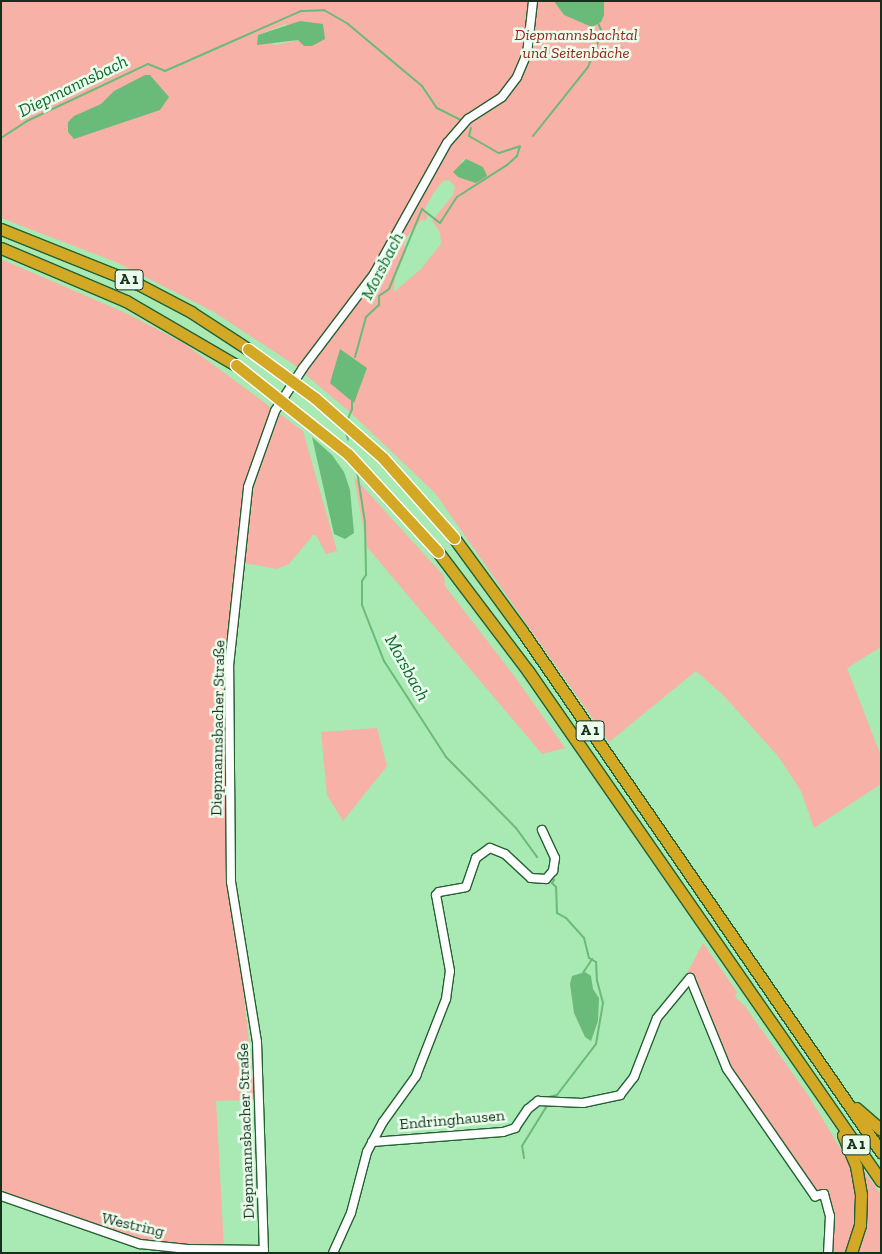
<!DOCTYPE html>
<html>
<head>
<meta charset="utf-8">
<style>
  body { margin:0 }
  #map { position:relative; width:882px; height:1254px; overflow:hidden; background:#a9e9b3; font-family:"Zilla Slab",serif }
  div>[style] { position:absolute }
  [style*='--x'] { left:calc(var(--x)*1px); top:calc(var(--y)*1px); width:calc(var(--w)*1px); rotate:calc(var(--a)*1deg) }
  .green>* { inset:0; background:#f8b1a6 }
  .water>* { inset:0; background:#6aba79 }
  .stream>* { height:2px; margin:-1px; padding:0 1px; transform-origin:1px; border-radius:1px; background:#6aba79 }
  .roads { filter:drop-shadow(1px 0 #246133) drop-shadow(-1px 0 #246133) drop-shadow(0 1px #246133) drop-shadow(0 -1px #246133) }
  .minor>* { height:8px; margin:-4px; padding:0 4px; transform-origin:4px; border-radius:4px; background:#fff }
  .highway>* { height:11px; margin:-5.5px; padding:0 5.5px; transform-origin:5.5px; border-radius:5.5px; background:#d3a825 }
  .bridges { filter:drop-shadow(1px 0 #fff) drop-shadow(-1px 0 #fff) drop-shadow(0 1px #fff) drop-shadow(0 -1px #fff) }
  .highway-bridge>* { height:11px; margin:-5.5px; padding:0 5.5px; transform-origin:5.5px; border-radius:5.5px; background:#d3a825 }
  span { translate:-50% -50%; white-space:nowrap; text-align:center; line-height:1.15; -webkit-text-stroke:5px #ebfeed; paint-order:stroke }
  .shield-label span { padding:1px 4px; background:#ebfeed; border:1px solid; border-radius:4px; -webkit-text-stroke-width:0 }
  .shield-label { font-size:15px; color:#16301b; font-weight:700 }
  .park-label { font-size:16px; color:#96221a; font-style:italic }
  .street-label { font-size:16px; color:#16301b }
  .water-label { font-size:18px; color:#0d682c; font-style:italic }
  .frame { position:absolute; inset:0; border:2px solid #16301b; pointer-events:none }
</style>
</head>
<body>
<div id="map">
  <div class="green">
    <div style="clip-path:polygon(evenodd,1px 1px,881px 1px,881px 647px,847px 668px,881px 756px,881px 784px,814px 828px,801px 791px,778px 756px,723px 695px,696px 671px,609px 742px,435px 493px,351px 413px,293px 364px,214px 312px,116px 262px,1px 218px,1px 1px,286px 24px,299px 40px,275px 45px,258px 35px,286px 24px,1px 1px,463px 159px,483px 167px,474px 182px,456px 174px,463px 159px,1px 1px,449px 180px,455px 187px,453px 195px,432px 221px,440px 232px,441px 244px,421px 269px,394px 292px,395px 277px,406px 251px,404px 245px,406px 238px,422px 219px,425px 221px,428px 215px,424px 210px,434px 192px,443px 181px,449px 180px)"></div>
    <div style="clip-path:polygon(1px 259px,130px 315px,185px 344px,303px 431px,337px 551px,326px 554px,316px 535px,313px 535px,289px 564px,277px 569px,238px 562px,227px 667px,230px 901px,241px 967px,255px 1100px,216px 1101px,224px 1248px,157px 1245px,1px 1194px)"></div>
    <div style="clip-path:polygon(354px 477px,444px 576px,445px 586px,515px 677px,565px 748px,542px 754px,367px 547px)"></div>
    <div style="clip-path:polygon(377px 728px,387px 766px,343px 821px,327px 795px,321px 732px)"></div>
    <div style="clip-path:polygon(703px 943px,737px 992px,735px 997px,744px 1005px,808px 1095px,851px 1166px,856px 1181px,856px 1225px,847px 1253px,831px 1253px,832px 1210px,826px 1188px,817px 1193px,724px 1063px,695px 978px,684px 979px)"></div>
    <div style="clip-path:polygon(861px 1166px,881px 1195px,881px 1253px,854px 1253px)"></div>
  </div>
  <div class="water">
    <div style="clip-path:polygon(554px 1px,604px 1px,604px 15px,601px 22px,592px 27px,564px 15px)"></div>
    <div style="clip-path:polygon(300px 21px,323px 24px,325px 39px,312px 46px,304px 46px,298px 40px,257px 45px,258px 35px)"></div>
    <div style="clip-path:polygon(145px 75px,150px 75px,169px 97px,160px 110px,74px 139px,68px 132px,68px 122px,74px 116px,101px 104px,114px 91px)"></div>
    <div style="clip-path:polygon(466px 159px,483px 167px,487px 176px,476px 183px,458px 177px,453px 172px)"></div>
    <div style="clip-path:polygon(340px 349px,367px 368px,354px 403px,330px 383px)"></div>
    <div style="clip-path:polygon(312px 437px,332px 455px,344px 472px,350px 490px,354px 533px,345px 539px,334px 534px)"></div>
    <div style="clip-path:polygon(585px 972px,591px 976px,593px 989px,599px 998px,598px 1021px,591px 1041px,585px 1037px,574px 1013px,570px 984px,572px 976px)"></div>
  </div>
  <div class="stream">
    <div style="--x:471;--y:128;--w:8;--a:104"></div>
    <div style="--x:469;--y:136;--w:34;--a:30"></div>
    <div style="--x:499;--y:153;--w:22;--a:-18"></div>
    <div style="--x:533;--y:136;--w:88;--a:-51.4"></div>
    <div style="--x:588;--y:67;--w:38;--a:-68"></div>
    <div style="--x:602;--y:32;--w:10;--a:-114"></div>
    <div style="--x:1;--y:138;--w:31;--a:-33"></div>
    <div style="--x:27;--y:121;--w:134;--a:-25.2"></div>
    <div style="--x:148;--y:64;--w:18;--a:22"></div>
    <div style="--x:165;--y:71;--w:149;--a:-23.8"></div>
    <div style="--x:301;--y:11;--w:23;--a:-2"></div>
    <div style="--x:324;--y:10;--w:28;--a:30"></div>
    <div style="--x:348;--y:24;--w:97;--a:40"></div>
    <div style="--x:422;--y:86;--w:27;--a:56"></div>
    <div style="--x:437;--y:108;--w:28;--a:27"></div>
    <div style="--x:355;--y:357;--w:41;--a:-74.6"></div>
    <div style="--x:366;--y:317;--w:18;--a:-43"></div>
    <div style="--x:379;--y:305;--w:9;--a:-90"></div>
    <div style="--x:379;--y:296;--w:12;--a:-35"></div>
    <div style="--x:389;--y:289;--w:87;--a:-67.6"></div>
    <div style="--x:422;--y:209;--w:23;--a:38"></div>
    <div style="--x:440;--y:223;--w:31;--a:-57"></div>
    <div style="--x:457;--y:197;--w:59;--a:-32.6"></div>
    <div style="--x:507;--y:165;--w:13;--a:-42"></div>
    <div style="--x:517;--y:156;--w:10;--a:-73"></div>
    <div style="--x:347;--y:421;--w:13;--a:-67"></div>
    <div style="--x:352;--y:409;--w:10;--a:-90"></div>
    <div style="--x:346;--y:432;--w:8;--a:76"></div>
    <div style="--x:357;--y:471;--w:52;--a:81.1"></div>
    <div style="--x:365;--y:522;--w:53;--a:88.9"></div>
    <div style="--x:366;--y:575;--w:7;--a:124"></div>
    <div style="--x:362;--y:581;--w:24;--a:90"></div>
    <div style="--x:362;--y:605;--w:60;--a:68.6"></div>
    <div style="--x:384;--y:661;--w:114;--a:57.1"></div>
    <div style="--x:446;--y:757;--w:100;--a:45.4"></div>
    <div style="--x:516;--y:828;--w:36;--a:54"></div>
    <div style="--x:583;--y:973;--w:17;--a:-57"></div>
    <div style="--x:549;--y:1097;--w:8;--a:-14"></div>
    <div style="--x:557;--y:1095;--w:64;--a:-52.6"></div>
    <div style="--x:596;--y:1044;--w:42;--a:-80.3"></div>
    <div style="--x:603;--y:1003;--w:23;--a:-105"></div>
    <div style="--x:597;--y:981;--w:19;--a:-93"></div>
    <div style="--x:596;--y:962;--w:8;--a:-150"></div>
    <div style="--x:589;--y:958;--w:21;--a:-104"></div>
    <div style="--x:584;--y:938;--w:27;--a:-132"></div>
    <div style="--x:566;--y:918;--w:10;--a:-151"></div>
    <div style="--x:557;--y:913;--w:26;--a:-92"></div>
    <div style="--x:556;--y:887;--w:6;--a:-135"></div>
    <div style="--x:552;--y:883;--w:4;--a:-56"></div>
    <div style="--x:524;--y:1158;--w:12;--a:-99"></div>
    <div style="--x:522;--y:1146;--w:49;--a:-58.2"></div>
  </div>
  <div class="roads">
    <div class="minor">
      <div style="--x:372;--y:1142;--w:131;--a:-4.4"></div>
      <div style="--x:503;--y:1132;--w:13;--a:-18"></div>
      <div style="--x:515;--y:1128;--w:23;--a:-56"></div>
      <div style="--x:528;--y:1109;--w:13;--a:-39"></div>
      <div style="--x:538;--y:1101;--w:45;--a:2.5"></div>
      <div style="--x:583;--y:1103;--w:38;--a:-12"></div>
      <div style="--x:620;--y:1095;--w:23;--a:-52"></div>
      <div style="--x:634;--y:1077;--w:63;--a:-68.7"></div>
      <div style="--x:657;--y:1018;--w:52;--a:-50.5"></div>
      <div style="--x:690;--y:978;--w:98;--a:67.9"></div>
      <div style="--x:727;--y:1069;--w:155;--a:55.3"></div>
      <div style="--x:815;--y:1196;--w:9;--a:-13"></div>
      <div style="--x:824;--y:1194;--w:23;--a:75"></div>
      <div style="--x:830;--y:1216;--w:37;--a:93"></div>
      <div style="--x:1;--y:1196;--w:147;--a:19.1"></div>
      <div style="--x:140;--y:1244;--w:48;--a:5.9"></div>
      <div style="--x:188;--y:1249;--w:76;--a:0.8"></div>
      <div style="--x:264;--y:1253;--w:211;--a:-91.9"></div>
      <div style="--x:257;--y:1042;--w:162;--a:-99.2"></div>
      <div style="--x:231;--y:882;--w:216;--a:-90.5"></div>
      <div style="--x:229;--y:666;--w:180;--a:-83.9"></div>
      <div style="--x:248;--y:487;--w:81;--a:-70.4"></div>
      <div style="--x:275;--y:411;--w:51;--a:-56.9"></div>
      <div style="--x:303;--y:368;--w:118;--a:-52.9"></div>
      <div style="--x:374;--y:274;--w:150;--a:-60.9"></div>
      <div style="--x:447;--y:143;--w:32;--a:-49"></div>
      <div style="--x:468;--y:119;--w:40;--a:-32.9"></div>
      <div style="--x:502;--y:97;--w:25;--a:-53"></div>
      <div style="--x:517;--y:77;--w:25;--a:-67"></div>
      <div style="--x:527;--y:54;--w:53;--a:-83.5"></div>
      <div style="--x:333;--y:1253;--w:44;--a:-65.8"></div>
      <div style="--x:351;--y:1213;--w:63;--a:-75.3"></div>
      <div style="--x:367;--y:1152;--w:34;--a:-62"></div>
      <div style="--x:383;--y:1122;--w:57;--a:-54.3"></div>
      <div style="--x:416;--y:1076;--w:83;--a:-68.7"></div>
      <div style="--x:446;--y:999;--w:28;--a:-82"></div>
      <div style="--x:450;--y:971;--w:77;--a:-100.4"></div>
      <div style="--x:436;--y:895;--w:4;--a:-45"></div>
      <div style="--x:439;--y:892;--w:27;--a:-10"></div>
      <div style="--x:466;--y:887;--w:31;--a:-71"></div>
      <div style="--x:476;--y:858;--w:17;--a:-36"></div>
      <div style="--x:490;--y:848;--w:16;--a:22"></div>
      <div style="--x:505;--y:854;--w:35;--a:43"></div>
      <div style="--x:531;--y:878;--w:15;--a:4"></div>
      <div style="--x:546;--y:879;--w:11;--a:-49"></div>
      <div style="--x:553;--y:871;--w:13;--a:-81"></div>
      <div style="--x:555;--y:858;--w:31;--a:-115"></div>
    </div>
    <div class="highway">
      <div style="--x:1;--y:229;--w:148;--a:21.9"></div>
      <div style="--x:138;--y:284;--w:60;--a:27.8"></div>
      <div style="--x:191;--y:312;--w:68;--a:33"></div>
      <div style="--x:1;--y:248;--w:136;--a:23"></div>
      <div style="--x:126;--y:301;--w:127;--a:30.2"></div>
      <div style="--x:454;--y:538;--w:115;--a:53.8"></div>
      <div style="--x:522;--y:631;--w:633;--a:55.43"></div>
      <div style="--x:438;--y:552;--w:149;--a:52.9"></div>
      <div style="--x:528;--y:671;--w:620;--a:55.31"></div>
      <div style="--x:856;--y:1108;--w:33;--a:41"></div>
      <div style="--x:843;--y:1135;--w:34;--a:67"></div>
      <div style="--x:856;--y:1166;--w:29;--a:80"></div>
      <div style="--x:861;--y:1195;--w:30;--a:92"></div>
      <div style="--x:860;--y:1225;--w:29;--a:108"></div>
    </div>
  </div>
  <div class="bridges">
    <div class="highway-bridge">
      <div style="--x:248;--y:349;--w:83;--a:36.2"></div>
      <div style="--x:315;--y:398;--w:91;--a:41.4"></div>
      <div style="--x:383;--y:458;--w:107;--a:48.4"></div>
      <div style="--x:236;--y:365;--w:143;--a:38.5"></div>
      <div style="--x:348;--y:454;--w:133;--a:47.4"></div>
    </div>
  </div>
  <div class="shield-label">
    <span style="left:129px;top:280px">A 1</span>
    <span style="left:590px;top:731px">A 1</span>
    <span style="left:856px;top:1145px">A 1</span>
  </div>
  <div class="park-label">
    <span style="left:576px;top:44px">Diepmannsbachtal<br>und Seitenbäche</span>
  </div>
  <div class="street-label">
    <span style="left:218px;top:728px;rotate:-89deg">Diepmannsbacher Straße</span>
    <span style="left:452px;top:1120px;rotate:-5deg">Endringhausen</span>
    <span style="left:246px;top:1131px;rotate:-92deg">Diepmannsbacher Straße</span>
    <span style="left:133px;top:1225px;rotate:13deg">Westring</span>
  </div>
  <div class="water-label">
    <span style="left:73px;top:86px;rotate:-26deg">Diepmannsbach</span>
    <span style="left:382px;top:266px;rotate:-63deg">Morsbach</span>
    <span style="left:407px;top:668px;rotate:61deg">Morsbach</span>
  </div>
  <div class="frame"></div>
</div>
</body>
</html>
